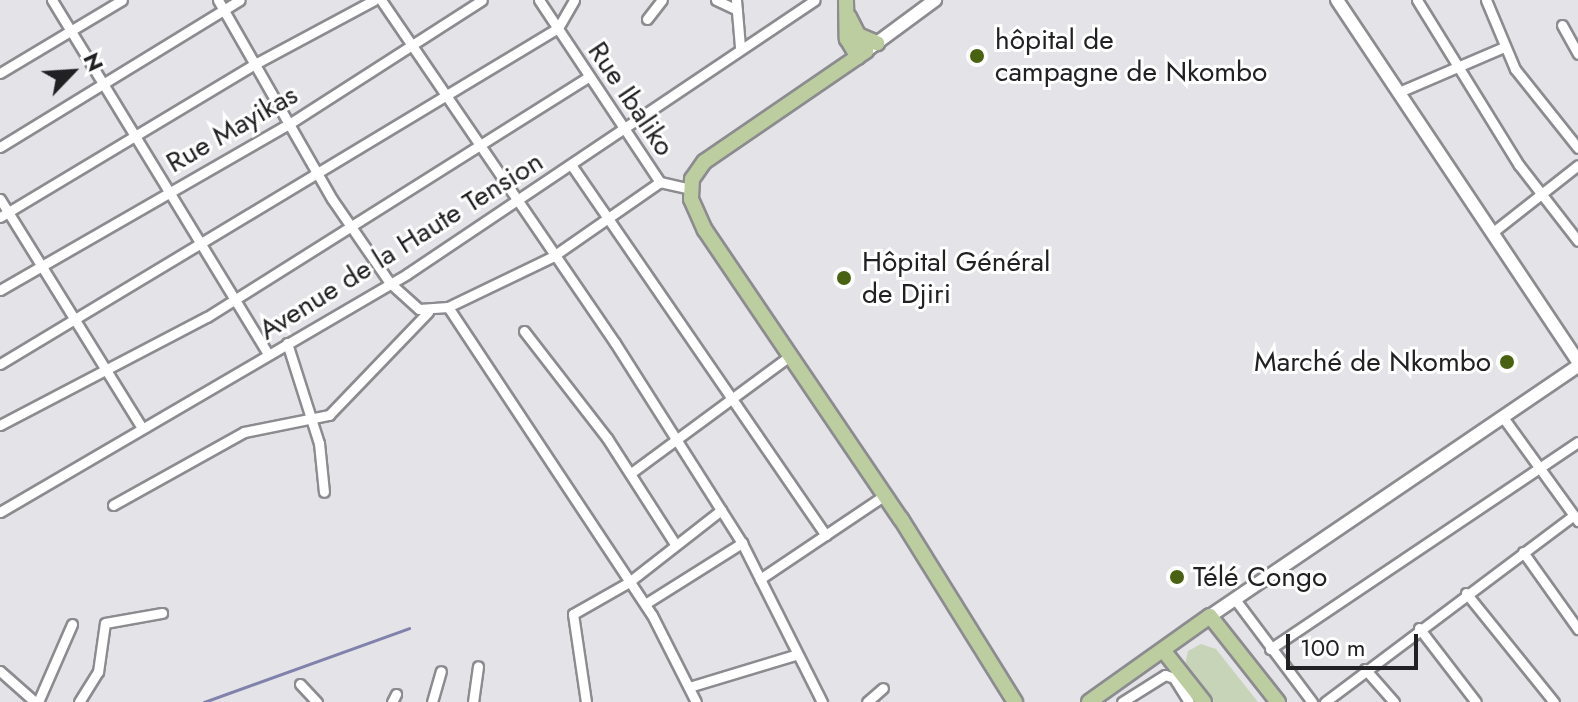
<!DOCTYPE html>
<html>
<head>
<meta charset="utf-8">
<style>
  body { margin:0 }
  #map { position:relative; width:1578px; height:702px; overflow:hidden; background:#e3e3e8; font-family:Jost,sans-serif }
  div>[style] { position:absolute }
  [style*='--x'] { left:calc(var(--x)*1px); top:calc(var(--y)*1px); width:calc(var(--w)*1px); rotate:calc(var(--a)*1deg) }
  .green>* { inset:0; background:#c8d4b7 }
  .stream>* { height:3px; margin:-1.5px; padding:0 1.5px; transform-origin:1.5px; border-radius:1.5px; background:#8082ac }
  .roads { filter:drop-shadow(2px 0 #8c8c90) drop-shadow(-2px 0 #8c8c90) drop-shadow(0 2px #8c8c90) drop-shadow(0 -2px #8c8c90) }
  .minor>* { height:9px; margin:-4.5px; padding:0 4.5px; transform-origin:4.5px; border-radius:4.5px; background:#fff }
  .tertiary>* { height:12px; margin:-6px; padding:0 6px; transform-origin:6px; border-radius:6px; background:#fff }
  .primary>* { height:14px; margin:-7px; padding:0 7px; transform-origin:7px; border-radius:7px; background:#bccea0 }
  .dots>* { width:22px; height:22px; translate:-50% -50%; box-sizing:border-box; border:4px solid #fff; border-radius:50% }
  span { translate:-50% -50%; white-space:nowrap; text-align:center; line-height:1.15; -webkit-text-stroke:6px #fff; paint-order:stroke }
  .poi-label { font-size:28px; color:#212123 }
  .left { translate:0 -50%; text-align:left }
  .right { translate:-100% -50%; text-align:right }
  .street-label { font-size:28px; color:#212123 }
  .north { position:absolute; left:32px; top:32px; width:80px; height:80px; -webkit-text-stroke:6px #fff; paint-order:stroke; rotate:65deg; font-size:22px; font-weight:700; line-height:32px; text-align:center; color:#212123 }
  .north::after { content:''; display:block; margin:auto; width:28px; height:36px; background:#212123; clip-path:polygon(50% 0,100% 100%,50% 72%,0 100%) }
  .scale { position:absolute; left:1286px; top:634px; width:132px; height:36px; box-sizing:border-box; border:4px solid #212123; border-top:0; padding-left:10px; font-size:24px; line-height:28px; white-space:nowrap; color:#212123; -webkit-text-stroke:6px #fff; paint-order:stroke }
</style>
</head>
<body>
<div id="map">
  <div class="green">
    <div style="clip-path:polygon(1201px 644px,1216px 649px,1258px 702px,1213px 702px,1185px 665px,1188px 651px)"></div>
  </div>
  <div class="stream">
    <div style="--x:204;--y:702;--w:218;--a:-19.8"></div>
  </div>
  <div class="roads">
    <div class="minor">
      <div style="--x:52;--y:0;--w:415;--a:58.6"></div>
      <div style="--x:218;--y:0;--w:229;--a:60.2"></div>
      <div style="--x:332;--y:199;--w:102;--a:55.4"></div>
      <div style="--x:390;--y:283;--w:39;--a:42"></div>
      <div style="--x:419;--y:309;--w:29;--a:-4"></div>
      <div style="--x:448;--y:307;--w:115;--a:-25.7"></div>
      <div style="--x:552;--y:257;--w:131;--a:-34.8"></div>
      <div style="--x:660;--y:182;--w:31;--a:13"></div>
      <div style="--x:381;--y:0;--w:415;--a:55.7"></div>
      <div style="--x:615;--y:343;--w:237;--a:57.6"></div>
      <div style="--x:742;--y:543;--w:178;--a:63.3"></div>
      <div style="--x:539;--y:0;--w:219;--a:56.4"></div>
      <div style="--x:716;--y:0;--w:23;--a:25"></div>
      <div style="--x:736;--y:0;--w:47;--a:85.1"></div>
      <div style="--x:1417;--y:0;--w:194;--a:58.3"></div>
      <div style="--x:1519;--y:165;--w:96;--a:52.2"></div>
      <div style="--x:1486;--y:0;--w:75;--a:67.2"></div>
      <div style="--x:1515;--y:69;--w:101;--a:51.4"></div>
      <div style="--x:647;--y:19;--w:24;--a:-52"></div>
      <div style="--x:1562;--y:25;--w:33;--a:61"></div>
      <div style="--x:0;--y:73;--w:142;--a:-30.9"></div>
      <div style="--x:1399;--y:92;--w:114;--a:-23.2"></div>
      <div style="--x:0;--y:147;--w:281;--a:-31.5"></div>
      <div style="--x:572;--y:166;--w:448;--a:55.5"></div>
      <div style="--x:0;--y:199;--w:267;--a:58.2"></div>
      <div style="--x:0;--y:217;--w:295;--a:-31"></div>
      <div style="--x:253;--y:65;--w:137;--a:-28.2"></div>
      <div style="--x:1493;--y:232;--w:108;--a:-38.2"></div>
      <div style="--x:0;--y:290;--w:333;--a:-29.9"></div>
      <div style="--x:289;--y:124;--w:229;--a:-32.7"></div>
      <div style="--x:448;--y:307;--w:369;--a:56.5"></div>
      <div style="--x:652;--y:615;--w:97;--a:63.2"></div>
      <div style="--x:524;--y:331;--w:135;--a:52.2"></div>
      <div style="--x:607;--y:438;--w:126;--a:57.3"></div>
      <div style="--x:287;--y:343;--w:105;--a:72.3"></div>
      <div style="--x:319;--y:443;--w:49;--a:84.2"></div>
      <div style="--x:0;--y:364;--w:651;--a:-31.05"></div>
      <div style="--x:558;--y:28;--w:32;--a:-60"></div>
      <div style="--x:1502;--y:416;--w:130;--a:54.1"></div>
      <div style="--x:0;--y:425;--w:233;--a:-27.6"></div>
      <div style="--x:207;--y:317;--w:450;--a:-32.2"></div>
      <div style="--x:631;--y:473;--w:199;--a:-36.4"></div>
      <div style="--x:113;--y:505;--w:150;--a:-29.1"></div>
      <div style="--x:244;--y:432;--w:87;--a:-11.3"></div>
      <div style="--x:329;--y:415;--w:143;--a:-46.1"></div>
      <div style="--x:0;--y:512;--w:471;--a:-30.3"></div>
      <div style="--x:407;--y:274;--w:491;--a:-33.9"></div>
      <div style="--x:1523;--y:552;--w:95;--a:54.5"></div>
      <div style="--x:760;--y:579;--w:151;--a:-33.9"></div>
      <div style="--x:1466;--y:593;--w:140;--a:51.1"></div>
      <div style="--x:1234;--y:598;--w:130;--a:53.1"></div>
      <div style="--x:645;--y:604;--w:115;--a:-32.2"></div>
      <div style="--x:1419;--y:628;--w:93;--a:52.4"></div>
      <div style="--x:1270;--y:649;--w:371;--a:-33.9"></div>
      <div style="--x:1365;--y:669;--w:44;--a:48.7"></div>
      <div style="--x:0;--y:671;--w:47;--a:41.5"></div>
      <div style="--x:300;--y:684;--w:25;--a:47"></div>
      <div style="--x:689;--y:687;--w:111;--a:-16.8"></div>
      <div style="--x:38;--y:702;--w:85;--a:-66.4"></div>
      <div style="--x:79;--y:702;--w:36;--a:-58"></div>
      <div style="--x:98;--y:672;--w:49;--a:-81.9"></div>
      <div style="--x:105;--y:623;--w:58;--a:-10"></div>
      <div style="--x:392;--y:702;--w:9;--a:-63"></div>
      <div style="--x:432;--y:702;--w:32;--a:-74"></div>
      <div style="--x:473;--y:702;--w:36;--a:-82"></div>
      <div style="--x:586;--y:702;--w:89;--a:-98.4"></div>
      <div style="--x:573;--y:614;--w:64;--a:-29.7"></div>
      <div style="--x:629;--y:582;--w:117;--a:-38"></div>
      <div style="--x:867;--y:702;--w:21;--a:-41"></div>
      <div style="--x:1122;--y:702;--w:51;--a:-32.1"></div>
      <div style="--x:1165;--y:675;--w:9;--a:18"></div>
      <div style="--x:1174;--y:678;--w:28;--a:58"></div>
      <div style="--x:1325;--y:702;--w:311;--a:-36.9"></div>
    </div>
    <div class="tertiary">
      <div style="--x:1337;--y:0;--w:434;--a:56.3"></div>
      <div style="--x:870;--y:48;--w:81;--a:-36.4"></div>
      <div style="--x:1210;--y:616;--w:445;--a:-34.2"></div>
    </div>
    <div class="primary">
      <div style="--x:846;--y:0;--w:39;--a:89"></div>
      <div style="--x:847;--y:39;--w:21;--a:59"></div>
      <div style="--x:849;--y:17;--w:38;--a:63"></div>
      <div style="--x:866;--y:51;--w:196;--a:145.6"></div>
      <div style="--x:704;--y:162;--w:21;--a:125"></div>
      <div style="--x:692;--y:179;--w:20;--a:93"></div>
      <div style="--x:691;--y:199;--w:34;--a:66"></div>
      <div style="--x:705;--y:230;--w:349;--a:55.9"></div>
      <div style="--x:901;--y:519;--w:216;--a:58.1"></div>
      <div style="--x:858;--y:35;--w:21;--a:23"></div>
      <div style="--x:1163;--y:650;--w:66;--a:51.7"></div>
      <div style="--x:1089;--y:702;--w:148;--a:-35.4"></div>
      <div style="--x:1210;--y:616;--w:110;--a:51.7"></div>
    </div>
  </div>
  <div class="dots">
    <div style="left:977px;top:56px;background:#486212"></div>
    <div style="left:844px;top:278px;background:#486212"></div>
    <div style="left:1507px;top:362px;background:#486212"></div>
    <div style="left:1177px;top:577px;background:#486212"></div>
  </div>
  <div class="poi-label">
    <span class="left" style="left:995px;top:56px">hôpital de<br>campagne de Nkombo</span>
    <span class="left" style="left:862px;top:278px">Hôpital Général<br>de Djiri</span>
    <span class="right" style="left:1491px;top:362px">Marché de Nkombo</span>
    <span class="left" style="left:1193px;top:577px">Télé Congo</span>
  </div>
  <div class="street-label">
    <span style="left:631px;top:99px;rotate:56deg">Rue Ibaliko</span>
    <span style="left:232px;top:129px;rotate:-30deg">Rue Mayikas</span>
    <span style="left:401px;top:246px;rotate:-32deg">Avenue de la Haute Tension</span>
  </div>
  <div class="north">N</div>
  <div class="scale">100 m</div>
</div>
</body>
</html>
